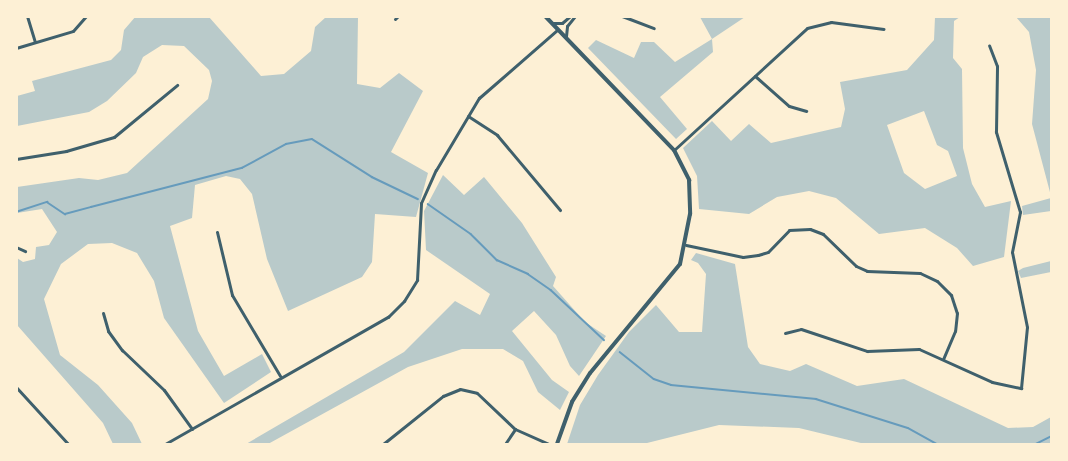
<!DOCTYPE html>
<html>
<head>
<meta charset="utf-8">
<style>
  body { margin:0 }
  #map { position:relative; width:1068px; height:461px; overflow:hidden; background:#fdf0d5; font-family:Figtree,sans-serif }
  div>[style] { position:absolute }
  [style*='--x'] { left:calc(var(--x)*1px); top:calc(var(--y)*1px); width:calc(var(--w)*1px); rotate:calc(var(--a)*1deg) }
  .green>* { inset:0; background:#b9caca }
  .stream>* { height:1.5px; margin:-0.75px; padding:0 0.75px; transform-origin:0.75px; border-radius:0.75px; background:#669bbc }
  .minor>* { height:3px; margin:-1.5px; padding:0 1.5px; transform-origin:1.5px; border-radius:1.5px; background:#3f606c }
  .tertiary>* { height:4px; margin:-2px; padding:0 2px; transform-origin:2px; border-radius:2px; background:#3f606c }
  span { translate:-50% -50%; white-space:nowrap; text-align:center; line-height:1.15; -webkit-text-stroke:4.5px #fdf0d5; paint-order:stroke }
  .frame { position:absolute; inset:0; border:18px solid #fdf0d5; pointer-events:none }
</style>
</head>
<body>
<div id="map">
  <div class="green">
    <div style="clip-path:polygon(136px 16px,209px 17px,261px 76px,284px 74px,311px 51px,315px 27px,326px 17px,358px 17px,357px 84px,380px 88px,399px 73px,423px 91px,391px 152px,428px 173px,416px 217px,375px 214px,372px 262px,362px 277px,288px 311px,267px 259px,252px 194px,240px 179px,226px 176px,195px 185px,192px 218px,170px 226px,198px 331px,224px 376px,262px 354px,271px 372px,224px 403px,164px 318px,154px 281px,137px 253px,112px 243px,88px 244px,61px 264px,44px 299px,60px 355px,98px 385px,132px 423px,142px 444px,113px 444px,103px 423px,17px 325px,17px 258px,23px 262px,35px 259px,36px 247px,49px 245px,57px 232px,42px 209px,17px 213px,17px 187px,79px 178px,98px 180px,127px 173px,208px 99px,212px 81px,209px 70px,184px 46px,162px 45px,143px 57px,136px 73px,107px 101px,89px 112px,17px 126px,17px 96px,35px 91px,32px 81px,111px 60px,121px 50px,124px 30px)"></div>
    <div style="clip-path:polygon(700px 17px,745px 17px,712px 39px,713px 52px,660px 97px,687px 129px,676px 139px,588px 48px,596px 40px,634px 58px,641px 42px,654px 42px,675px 62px,712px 39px)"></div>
    <div style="clip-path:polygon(evenodd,935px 17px,960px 17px,954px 21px,953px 58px,962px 69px,963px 148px,972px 184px,985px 207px,1011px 201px,1004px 257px,973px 266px,957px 248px,925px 228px,879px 234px,836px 198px,809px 191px,777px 197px,749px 214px,699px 209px,697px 176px,683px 148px,712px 121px,731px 141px,749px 124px,771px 143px,841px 127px,845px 109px,840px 82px,907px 70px,934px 40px,935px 17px,924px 111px,937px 145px,948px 151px,957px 176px,925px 189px,904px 173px,887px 125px,924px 111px)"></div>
    <div style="clip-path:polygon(1016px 17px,1051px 17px,1051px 196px,1032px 124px,1036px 70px,1029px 32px)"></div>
    <div style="clip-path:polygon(443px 175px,464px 195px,484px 177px,522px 223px,556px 277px,553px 286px,585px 322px,606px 336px,579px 376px,570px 366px,556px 335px,534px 311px,512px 331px,552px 380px,569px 392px,560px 410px,538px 392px,523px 361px,503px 349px,462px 349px,408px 367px,268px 444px,246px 444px,404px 352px,455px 301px,480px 315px,490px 294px,426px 250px,424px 211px)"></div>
    <div style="clip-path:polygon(1051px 198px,1051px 211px,1023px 215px,1022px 206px)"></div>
    <div style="clip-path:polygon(696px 253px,735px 264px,748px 347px,760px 364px,790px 371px,806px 364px,857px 386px,904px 379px,1008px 428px,1033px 427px,1051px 417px,1051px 444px,865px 444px,799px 428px,719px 425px,643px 444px,567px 444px,580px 405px,598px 375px,629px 332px,656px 305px,679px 332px,702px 332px,706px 274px,698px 263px,691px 260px)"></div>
    <div style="clip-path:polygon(1051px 261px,1051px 272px,1021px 278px,1018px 271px,1023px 268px)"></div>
  </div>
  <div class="stream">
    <div style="--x:428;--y:204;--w:52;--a:34.9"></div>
    <div style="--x:471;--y:234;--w:37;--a:45"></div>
    <div style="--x:497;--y:260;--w:34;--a:24"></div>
    <div style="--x:528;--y:274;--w:28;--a:35"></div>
    <div style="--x:551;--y:290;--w:73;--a:43.3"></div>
    <div style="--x:16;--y:212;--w:33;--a:-18"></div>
    <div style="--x:47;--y:202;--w:22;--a:34"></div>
    <div style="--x:65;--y:214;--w:27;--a:-15"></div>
    <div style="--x:91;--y:207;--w:156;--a:-14.5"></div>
    <div style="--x:242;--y:168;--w:50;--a:-28.6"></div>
    <div style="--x:286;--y:144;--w:26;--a:-11"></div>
    <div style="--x:312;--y:139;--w:71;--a:32.3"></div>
    <div style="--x:372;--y:177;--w:51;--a:25.6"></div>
    <div style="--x:620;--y:352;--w:43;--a:38.5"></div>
    <div style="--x:654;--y:379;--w:18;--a:19"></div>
    <div style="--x:671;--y:385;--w:146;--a:5.5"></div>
    <div style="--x:816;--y:399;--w:96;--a:17.5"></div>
    <div style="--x:908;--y:428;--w:33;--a:29"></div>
    <div style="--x:1036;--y:444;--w:18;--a:-27"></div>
  </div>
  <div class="minor">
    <div style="--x:27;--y:16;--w:27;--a:73"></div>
    <div style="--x:622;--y:16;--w:34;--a:21"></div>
    <div style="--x:395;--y:19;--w:4;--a:-45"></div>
    <div style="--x:553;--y:23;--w:9;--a:0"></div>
    <div style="--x:562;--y:23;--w:11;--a:-41"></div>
    <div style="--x:566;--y:36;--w:10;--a:-84"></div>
    <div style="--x:567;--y:26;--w:13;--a:-51"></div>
    <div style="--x:16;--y:48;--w:59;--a:-16.6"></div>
    <div style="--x:73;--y:31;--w:20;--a:-49"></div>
    <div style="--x:755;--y:76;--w:45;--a:41.4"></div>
    <div style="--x:789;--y:106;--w:18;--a:16"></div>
    <div style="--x:468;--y:116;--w:35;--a:33"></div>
    <div style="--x:497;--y:135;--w:98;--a:50"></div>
    <div style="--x:674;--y:150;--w:180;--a:-42.5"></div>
    <div style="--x:807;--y:28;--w:25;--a:-14"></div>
    <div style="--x:831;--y:22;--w:53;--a:7.5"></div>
    <div style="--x:16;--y:159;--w:51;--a:-9.1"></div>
    <div style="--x:66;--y:151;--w:50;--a:-16.3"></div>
    <div style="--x:114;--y:137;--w:82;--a:-39.5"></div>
    <div style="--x:217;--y:232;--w:65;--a:76.6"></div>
    <div style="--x:232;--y:295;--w:94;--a:59.3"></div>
    <div style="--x:686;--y:245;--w:58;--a:11.9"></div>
    <div style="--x:743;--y:257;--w:15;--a:-8"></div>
    <div style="--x:758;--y:255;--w:10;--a:-17"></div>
    <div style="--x:768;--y:252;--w:30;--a:-46"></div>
    <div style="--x:789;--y:230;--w:21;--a:-3"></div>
    <div style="--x:810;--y:229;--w:14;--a:21"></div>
    <div style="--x:823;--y:234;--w:46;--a:44.1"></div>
    <div style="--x:856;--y:266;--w:12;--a:24"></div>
    <div style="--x:867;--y:271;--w:53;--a:2.2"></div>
    <div style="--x:920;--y:273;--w:19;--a:25"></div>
    <div style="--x:937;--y:281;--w:20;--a:45"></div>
    <div style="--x:951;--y:295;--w:19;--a:72"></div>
    <div style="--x:957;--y:313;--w:18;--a:96"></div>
    <div style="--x:955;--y:331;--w:30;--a:113"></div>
    <div style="--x:16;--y:247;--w:10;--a:24"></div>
    <div style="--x:103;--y:313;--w:19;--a:74"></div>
    <div style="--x:108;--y:331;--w:24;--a:54"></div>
    <div style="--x:122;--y:350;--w:58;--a:43.6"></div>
    <div style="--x:164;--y:390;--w:48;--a:54.3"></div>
    <div style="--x:785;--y:333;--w:16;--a:-14"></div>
    <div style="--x:801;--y:329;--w:70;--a:18.4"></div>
    <div style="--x:867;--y:351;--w:52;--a:-2.2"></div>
    <div style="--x:919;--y:349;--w:80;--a:24.3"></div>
    <div style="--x:992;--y:382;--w:30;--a:12"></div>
    <div style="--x:1021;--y:388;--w:61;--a:-84.4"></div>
    <div style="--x:1027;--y:327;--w:76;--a:-101.3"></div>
    <div style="--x:1012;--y:252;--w:41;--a:-78.7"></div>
    <div style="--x:1020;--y:212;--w:84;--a:-106.7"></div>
    <div style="--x:996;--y:132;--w:66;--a:-89.1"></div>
    <div style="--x:997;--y:66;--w:22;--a:-111"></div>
    <div style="--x:16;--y:387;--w:77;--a:47.6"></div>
    <div style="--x:165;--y:444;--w:257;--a:-29.7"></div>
    <div style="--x:388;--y:317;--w:23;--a:-45"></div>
    <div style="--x:404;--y:301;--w:25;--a:-58"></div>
    <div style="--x:417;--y:280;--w:77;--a:-87"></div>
    <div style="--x:421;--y:203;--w:36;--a:-66"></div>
    <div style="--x:436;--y:170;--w:84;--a:-59.2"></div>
    <div style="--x:479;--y:98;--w:103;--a:-41.1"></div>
    <div style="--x:383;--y:444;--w:77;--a:-38.7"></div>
    <div style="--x:443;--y:396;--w:18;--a:-22"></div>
    <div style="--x:460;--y:389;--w:17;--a:13"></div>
    <div style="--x:477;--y:393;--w:52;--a:43.5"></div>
    <div style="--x:515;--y:429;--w:36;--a:24"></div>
    <div style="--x:505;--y:444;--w:18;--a:-56"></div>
  </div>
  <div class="tertiary">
    <div style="--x:545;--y:16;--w:186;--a:46.1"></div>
    <div style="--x:674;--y:150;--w:34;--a:63"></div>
    <div style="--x:689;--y:180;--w:34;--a:88"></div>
    <div style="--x:690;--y:214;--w:51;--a:101.3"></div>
    <div style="--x:680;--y:264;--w:141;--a:129.5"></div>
    <div style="--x:590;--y:373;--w:34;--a:122"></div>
    <div style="--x:572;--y:402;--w:45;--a:109.7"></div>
  </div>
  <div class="frame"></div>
</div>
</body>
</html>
